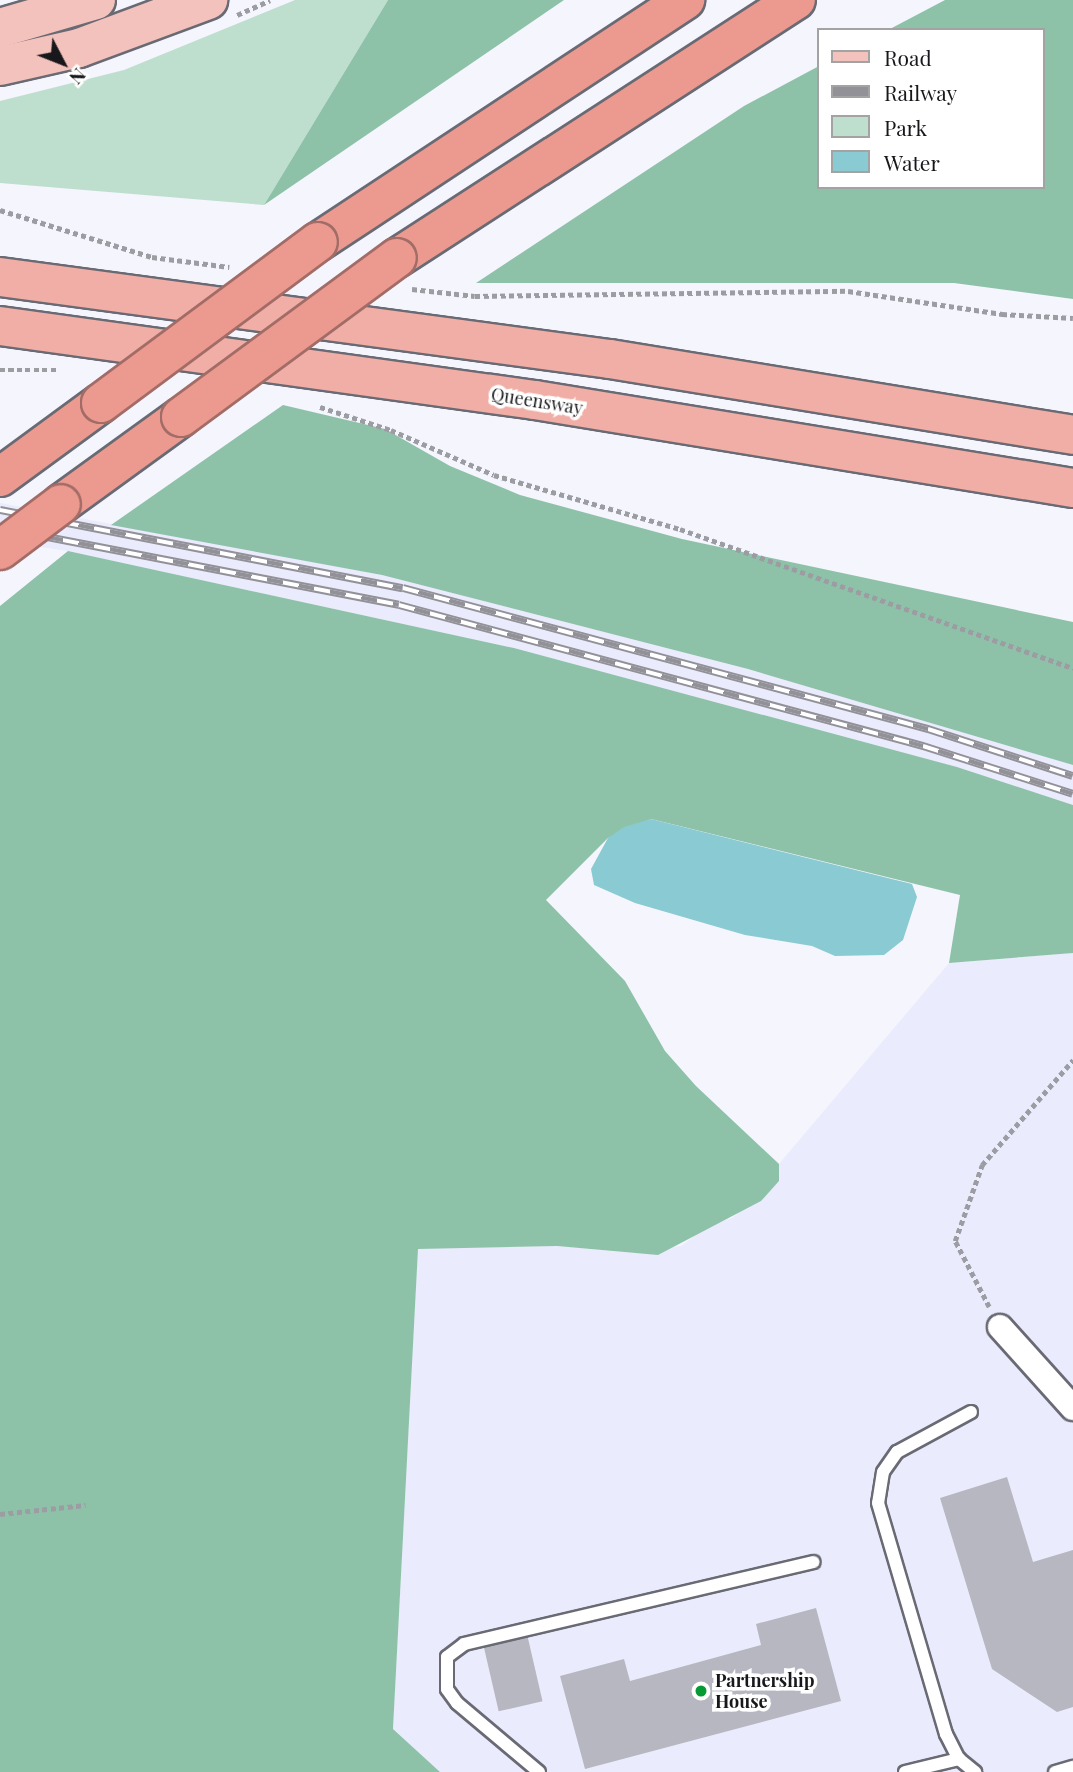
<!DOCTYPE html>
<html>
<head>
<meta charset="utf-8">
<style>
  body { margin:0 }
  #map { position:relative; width:1073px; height:1772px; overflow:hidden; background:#f5f5fe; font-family:"Playfair Display",serif }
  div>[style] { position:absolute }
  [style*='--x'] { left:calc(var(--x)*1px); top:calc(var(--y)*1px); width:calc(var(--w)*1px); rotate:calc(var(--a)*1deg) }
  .built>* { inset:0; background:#eaebfd }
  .green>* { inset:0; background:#bedece }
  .forest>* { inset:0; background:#8ec2a8 }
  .water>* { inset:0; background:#8acad2 }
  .building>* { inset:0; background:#b6b7c1; transform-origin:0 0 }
  .path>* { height:4.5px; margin-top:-2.25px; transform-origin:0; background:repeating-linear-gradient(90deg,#9c9ca3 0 5px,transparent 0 8.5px) }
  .roads { filter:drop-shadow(2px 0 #696a73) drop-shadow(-2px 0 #696a73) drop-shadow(0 2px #696a73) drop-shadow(0 -2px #696a73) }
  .service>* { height:12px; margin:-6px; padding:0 6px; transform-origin:6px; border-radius:6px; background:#fff }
  .minor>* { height:24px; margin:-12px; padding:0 12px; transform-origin:12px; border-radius:12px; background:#fff }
  .primary>* { height:38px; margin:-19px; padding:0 19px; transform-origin:19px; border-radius:19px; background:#f4c2bc }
  .trunk>* { height:38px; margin:-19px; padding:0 19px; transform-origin:19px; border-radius:19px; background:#f0aea6 }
  .motorway>* { height:38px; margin:-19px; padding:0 19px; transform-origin:19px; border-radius:19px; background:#ec9a8f }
  .rail>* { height:8px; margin-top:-4px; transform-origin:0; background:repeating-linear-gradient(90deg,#fff 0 16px,#919197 0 32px); box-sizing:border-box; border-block:2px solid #919197 }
  .bridges { filter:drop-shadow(2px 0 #a26c67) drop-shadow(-2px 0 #a26c67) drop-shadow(0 2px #a26c67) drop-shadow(0 -2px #a26c67) }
  .motorway-bridge>* { height:38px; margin:-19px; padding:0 19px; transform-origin:19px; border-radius:19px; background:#ec9a8f }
  .dots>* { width:19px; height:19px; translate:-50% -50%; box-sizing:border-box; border:4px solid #fff; border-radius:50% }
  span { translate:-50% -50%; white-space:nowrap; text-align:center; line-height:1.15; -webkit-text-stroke:7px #fff; paint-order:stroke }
  .street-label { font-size:18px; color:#18181c }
  .poi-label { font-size:18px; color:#18181c; font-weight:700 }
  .left { translate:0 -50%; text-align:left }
  .legend { position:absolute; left:817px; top:28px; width:228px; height:161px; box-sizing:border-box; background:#fff; border:2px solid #a3a3a4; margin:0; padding:9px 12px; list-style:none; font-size:21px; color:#18181c }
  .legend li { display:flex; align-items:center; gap:14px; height:35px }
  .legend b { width:35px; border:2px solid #a3a3a4 }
  .north { position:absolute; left:28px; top:28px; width:70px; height:70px; -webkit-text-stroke:5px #fff; paint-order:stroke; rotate:132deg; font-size:19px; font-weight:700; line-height:28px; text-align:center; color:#18181c }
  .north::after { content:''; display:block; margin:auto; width:24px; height:32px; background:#18181c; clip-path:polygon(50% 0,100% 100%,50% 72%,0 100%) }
</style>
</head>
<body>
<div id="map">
  <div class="built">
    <div style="clip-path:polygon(0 503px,382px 575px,748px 669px,1073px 765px,1073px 805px,957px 767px,514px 648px,68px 551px,0 541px)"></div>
    <div style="clip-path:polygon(1073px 953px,1073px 1772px,440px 1772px,393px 1729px,418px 1248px,557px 1246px,634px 1253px,681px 1246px,708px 1226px,732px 1218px,779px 1181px,779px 1164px,949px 963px)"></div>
  </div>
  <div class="green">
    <div style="clip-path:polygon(295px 0,388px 0,264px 205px,0 183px,0 101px,124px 70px)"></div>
  </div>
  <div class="forest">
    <div style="clip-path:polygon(388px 0,564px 0,264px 205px)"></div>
    <div style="clip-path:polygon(945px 0,1073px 0,1073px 299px,954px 283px,476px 283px,744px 106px,819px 66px,819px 187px,1043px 187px,1043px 30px,888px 30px)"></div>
    <div style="clip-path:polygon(283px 405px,385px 429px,450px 466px,520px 495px,682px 539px,1073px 622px,1073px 765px,748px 669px,382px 575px,111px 525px)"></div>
    <div style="clip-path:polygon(68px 551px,514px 648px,957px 767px,1073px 805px,1073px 953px,949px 963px,960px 895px,651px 819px,608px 838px,546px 900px,625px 981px,665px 1051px,696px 1086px,779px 1164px,779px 1181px,761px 1201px,658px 1255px,557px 1246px,418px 1249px,393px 1729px,440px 1772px,0 1772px,0 606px)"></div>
  </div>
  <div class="water">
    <div style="clip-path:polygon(651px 819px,912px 884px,917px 897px,903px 940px,884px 955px,835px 956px,812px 946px,745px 935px,635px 903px,594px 885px,591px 869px,608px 838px,624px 827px)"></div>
  </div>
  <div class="building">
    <div style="clip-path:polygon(1007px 1477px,1033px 1562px,1073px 1550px,1073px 1707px,1057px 1712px,992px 1669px,940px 1498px)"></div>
    <div style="clip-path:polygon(816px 1608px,841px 1701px,585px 1769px,560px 1676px,624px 1659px,630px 1681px,761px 1645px,756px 1624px)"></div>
    <div style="left:527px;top:1634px;width:69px;height:45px;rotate:77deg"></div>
  </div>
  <div class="path">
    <div style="--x:237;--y:15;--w:36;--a:-24"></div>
    <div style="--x:0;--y:210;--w:159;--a:17.2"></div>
    <div style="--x:152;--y:257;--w:78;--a:7.4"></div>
    <div style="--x:412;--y:289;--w:63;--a:6.3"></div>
    <div style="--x:475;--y:296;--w:373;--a:-0.8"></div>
    <div style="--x:848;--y:291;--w:156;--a:8.5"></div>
    <div style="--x:1002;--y:314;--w:71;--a:3.2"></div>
    <div style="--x:0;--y:370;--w:59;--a:0"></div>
    <div style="--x:320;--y:407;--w:75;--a:17.9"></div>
    <div style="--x:391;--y:430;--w:112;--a:23.6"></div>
    <div style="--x:494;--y:475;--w:194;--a:16.2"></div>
    <div style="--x:680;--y:529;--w:417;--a:19.5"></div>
    <div style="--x:989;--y:1307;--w:74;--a:-117.3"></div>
    <div style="--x:955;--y:1241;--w:81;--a:-70.4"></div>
    <div style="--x:982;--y:1165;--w:139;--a:-49.1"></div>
    <div style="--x:0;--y:1514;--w:86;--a:-6"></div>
  </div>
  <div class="roads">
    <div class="service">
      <div style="--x:971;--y:1412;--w:84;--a:151.6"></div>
      <div style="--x:897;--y:1452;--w:24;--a:125"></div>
      <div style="--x:883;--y:1472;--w:31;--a:99"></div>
      <div style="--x:878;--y:1503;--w:241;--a:73.6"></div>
      <div style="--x:946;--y:1734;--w:28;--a:63"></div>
      <div style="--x:959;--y:1759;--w:21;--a:39"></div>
      <div style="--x:539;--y:1772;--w:107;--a:-139.9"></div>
      <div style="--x:457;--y:1703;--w:17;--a:-126"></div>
      <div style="--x:447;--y:1689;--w:32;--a:-90"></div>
      <div style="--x:447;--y:1657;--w:21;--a:-37"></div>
      <div style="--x:464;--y:1644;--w:359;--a:-13.2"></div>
      <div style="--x:905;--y:1772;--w:56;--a:-13.5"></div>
      <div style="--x:1055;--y:1772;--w:19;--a:-16"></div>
    </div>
    <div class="minor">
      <div style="--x:1000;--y:1327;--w:109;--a:48"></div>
    </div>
    <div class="primary">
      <div style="--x:0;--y:28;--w:100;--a:-16.3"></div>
      <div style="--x:0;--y:66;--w:81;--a:-12.8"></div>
      <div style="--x:79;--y:48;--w:138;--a:-20.4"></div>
    </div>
    <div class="trunk">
      <div style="--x:0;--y:277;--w:615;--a:7.66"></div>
      <div style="--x:610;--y:359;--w:469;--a:9.3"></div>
      <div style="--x:0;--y:326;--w:540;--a:7.88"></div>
      <div style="--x:535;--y:400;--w:545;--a:9.29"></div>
    </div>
    <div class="motorway">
      <div style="--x:318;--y:242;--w:440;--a:-33.4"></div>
      <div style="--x:397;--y:258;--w:475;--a:-32.9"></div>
      <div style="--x:0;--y:477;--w:125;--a:-36.2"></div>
      <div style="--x:61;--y:504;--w:148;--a:-35.9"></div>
    </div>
  </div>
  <div class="rail">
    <div style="--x:0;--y:510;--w:410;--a:11"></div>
    <div style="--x:403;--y:588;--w:544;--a:15.03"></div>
    <div style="--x:928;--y:729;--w:152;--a:18"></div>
    <div style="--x:0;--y:528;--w:406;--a:10.9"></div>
    <div style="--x:399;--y:605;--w:543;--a:15.06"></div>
    <div style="--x:923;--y:746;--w:157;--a:17.7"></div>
  </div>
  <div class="bridges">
    <div class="motorway-bridge">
      <div style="--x:101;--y:403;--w:270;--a:-36.6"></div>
      <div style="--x:181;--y:417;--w:268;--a:-36.4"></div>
      <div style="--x:0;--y:550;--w:76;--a:-37"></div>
    </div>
  </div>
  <div class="dots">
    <div style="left:701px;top:1691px;background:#059a33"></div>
  </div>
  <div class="street-label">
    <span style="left:537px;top:401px;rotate:9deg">Queensway</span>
  </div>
  <div class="poi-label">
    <span class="left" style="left:715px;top:1691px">Partnership<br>House</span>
  </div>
  <ul class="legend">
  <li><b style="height:9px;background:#f4c2bc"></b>Road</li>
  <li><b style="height:9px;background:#919197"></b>Railway</li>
  <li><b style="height:19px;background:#bedece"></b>Park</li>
  <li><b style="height:19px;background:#8acad2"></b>Water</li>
  </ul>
  <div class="north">N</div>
</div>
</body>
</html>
